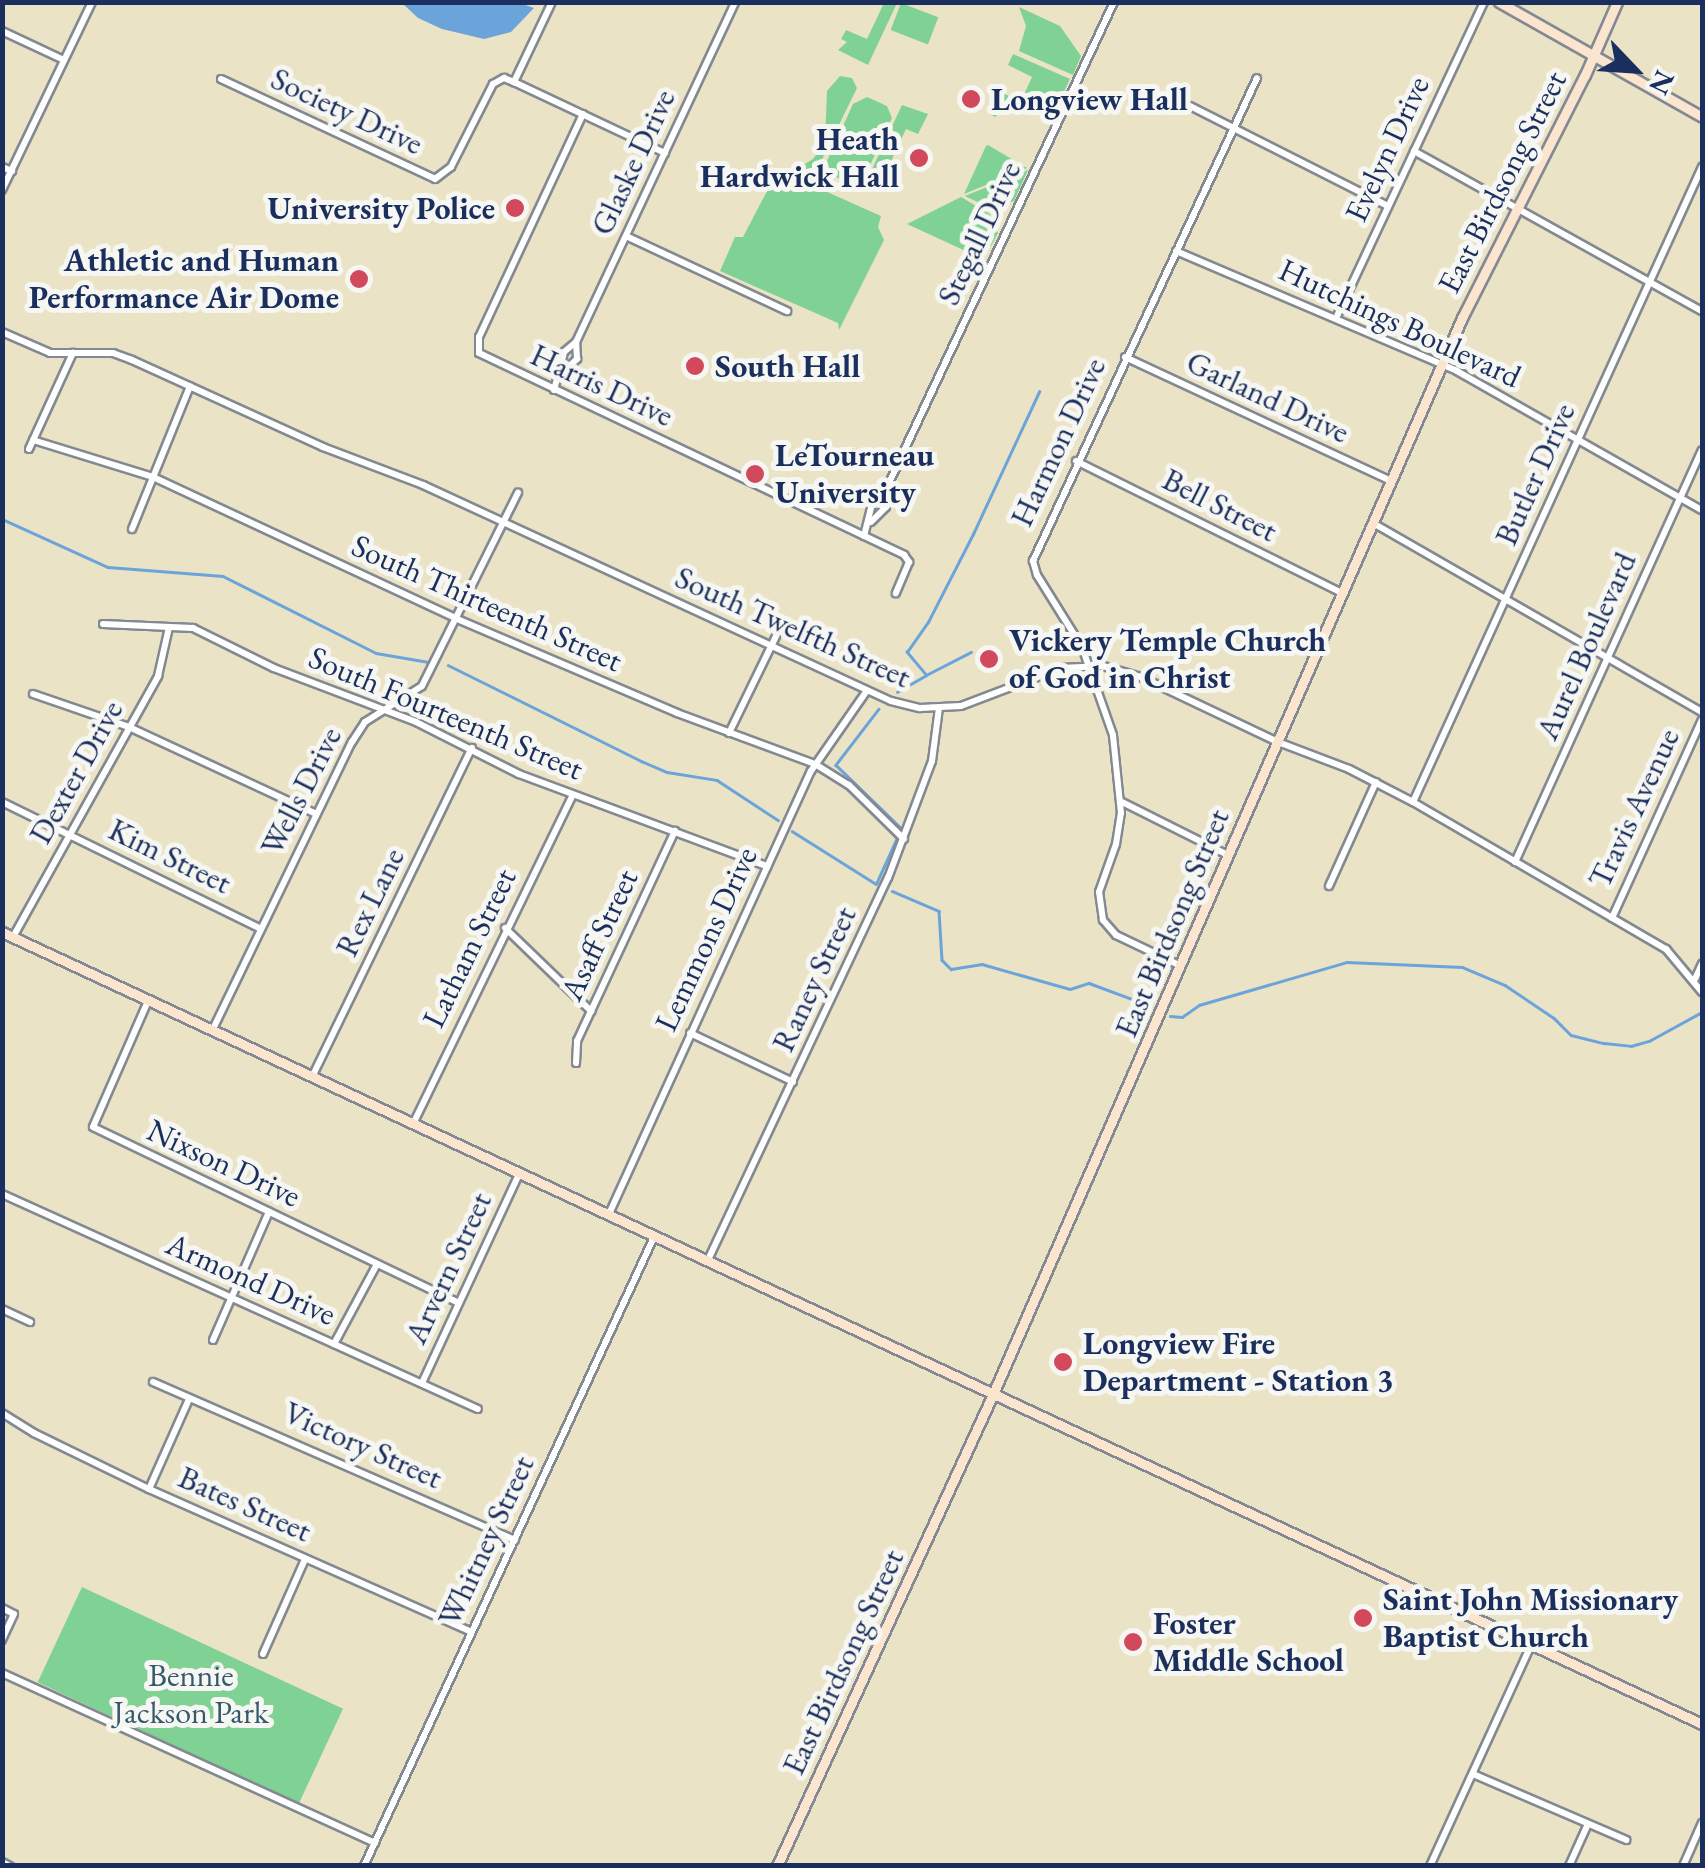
<!DOCTYPE html>
<html>
<head>
<meta charset="utf-8">
<style>
  body { margin:0 }
  #map { position:relative; width:1705px; height:1868px; overflow:hidden; background:#ebe3c5; font-family:"EB Garamond",serif }
  div>[style] { position:absolute }
  [style*='--x'] { left:calc(var(--x)*1px); top:calc(var(--y)*1px); width:calc(var(--w)*1px); rotate:calc(var(--a)*1deg) }
  .green>* { inset:0; background:#7fd294; transform-origin:0 0 }
  .water>* { inset:0; background:#6ba4da }
  .stream>* { height:2.5px; margin:-1.25px; padding:0 1.25px; transform-origin:1.25px; border-radius:1.25px; background:#6ba4da }
  .roads { filter:drop-shadow(2px 0 #838992) drop-shadow(-2px 0 #838992) drop-shadow(0 2px #838992) drop-shadow(0 -2px #838992) }
  .street>* { height:6px; margin:-3px; padding:0 3px; transform-origin:3px; border-radius:3px; background:#fff }
  .secondary>* { height:9px; margin:-4.5px; padding:0 4.5px; transform-origin:4.5px; border-radius:4.5px; background:#fce5cf }
  .dots>* { width:28px; height:28px; translate:-50% -50%; box-sizing:border-box; border:5px solid #f6f6f2; border-radius:50% }
  span { translate:-50% -50%; white-space:nowrap; text-align:center; line-height:1.15; -webkit-text-stroke:10px #f6f6f2; paint-order:stroke }
  .poi-label { font-size:32px; color:#1b2f5e; font-weight:700 }
  .left { translate:0 -50%; text-align:left }
  .right { translate:-100% -50%; text-align:right }
  .street-label { font-size:32px; color:#1b2f5e }
  .park-label { font-size:32px; color:#34586c }
  .frame { position:absolute; inset:0; border:5px solid #1b2f5e; pointer-events:none }
  .north { position:absolute; left:1585px; top:20px; width:100px; height:100px; -webkit-text-stroke:8px #f6f6f2; paint-order:stroke; rotate:115deg; font-size:28px; font-weight:700; line-height:40px; text-align:center; color:#1b2f5e }
  .north::after { content:''; display:block; margin:auto; width:35px; height:45px; background:#1b2f5e; clip-path:polygon(50% 0,100% 100%,50% 72%,0 100%) }
</style>
</head>
<body>
<div id="map">
  <div class="green">
    <div style="clip-path:polygon(884px 3px,897px 3px,868px 65px,838px 50px,847px 42px,841px 39px,846px 30px,867px 39px)"></div>
    <div style="left:901px;top:3px;width:40px;height:29px;rotate:21deg"></div>
    <div style="clip-path:polygon(1019px 7px,1060px 26px,1081px 56px,1073px 75px,1019px 51px,1026px 26px)"></div>
    <div style="clip-path:polygon(1013px 54px,1070px 79px,1052px 117px,1021px 106px,1005px 107px,995px 117px,988px 113px,1002px 93px,1021px 101px,1032px 77px,1008px 65px)"></div>
    <div style="clip-path:polygon(840px 76px,852px 78px,857px 88px,812px 180px,795px 170px,813px 159px,825px 142px,827px 91px)"></div>
    <div style="clip-path:polygon(867px 97px,887px 106px,892px 118px,864px 178px,850px 184px,832px 175px,827px 161px,853px 104px)"></div>
    <div style="clip-path:polygon(902px 105px,928px 114px,918px 134px,906px 129px,888px 168px,900px 174px,896px 183px,866px 182px)"></div>
    <div style="clip-path:polygon(988px 145px,1027px 168px,964px 194px,986px 146px)"></div>
    <div style="clip-path:polygon(778px 170px,881px 216px,878px 227px,884px 240px,839px 330px,838px 323px,720px 271px,735px 237px,743px 237px)"></div>
    <div style="clip-path:polygon(1028px 170px,1014px 201px,992px 209px,965px 196px)"></div>
    <div style="clip-path:polygon(961px 197px,990px 214px,998px 233px,991px 246px,970px 253px,907px 224px)"></div>
    <div style="left:82px;top:1587px;width:288px;height:105px;rotate:25deg"></div>
  </div>
  <div class="water">
    <div style="clip-path:polygon(517px 2px,534px 8px,511px 32px,484px 39px,442px 29px,418px 18px,402px 3px)"></div>
  </div>
  <div class="stream">
    <div style="--x:2;--y:519;--w:116;--a:24.4"></div>
    <div style="--x:108;--y:567;--w:115;--a:4.5"></div>
    <div style="--x:223;--y:576;--w:171;--a:26.7"></div>
    <div style="--x:376;--y:653;--w:53;--a:9.8"></div>
    <div style="--x:448;--y:665;--w:216;--a:26.4"></div>
    <div style="--x:641;--y:761;--w:28;--a:23"></div>
    <div style="--x:667;--y:772;--w:51;--a:9.1"></div>
    <div style="--x:717;--y:780;--w:73;--a:33.3"></div>
    <div style="--x:928;--y:674;--w:48;--a:-27.1"></div>
    <div style="--x:897;--y:692;--w:34;--a:-30"></div>
    <div style="--x:926;--y:675;--w:30;--a:-130"></div>
    <div style="--x:907;--y:652;--w:37;--a:-55"></div>
    <div style="--x:928;--y:622;--w:99;--a:-62.9"></div>
    <div style="--x:973;--y:534;--w:157;--a:-65.1"></div>
    <div style="--x:879;--y:709;--w:71;--a:127.5"></div>
    <div style="--x:836;--y:765;--w:91;--a:44.1"></div>
    <div style="--x:792;--y:831;--w:99;--a:32.2"></div>
    <div style="--x:876;--y:884;--w:48;--a:-65.6"></div>
    <div style="--x:892;--y:891;--w:51;--a:23.1"></div>
    <div style="--x:939;--y:911;--w:49;--a:86.5"></div>
    <div style="--x:942;--y:960;--w:13;--a:45"></div>
    <div style="--x:951;--y:969;--w:31;--a:-9"></div>
    <div style="--x:982;--y:964;--w:91;--a:15.9"></div>
    <div style="--x:1070;--y:989;--w:20;--a:-18"></div>
    <div style="--x:1089;--y:983;--w:66;--a:20.4"></div>
    <div style="--x:1170;--y:1016;--w:12;--a:5"></div>
    <div style="--x:1182;--y:1017;--w:21;--a:-35"></div>
    <div style="--x:1199;--y:1005;--w:154;--a:-16.2"></div>
    <div style="--x:1347;--y:962;--w:115;--a:2.5"></div>
    <div style="--x:1462;--y:967;--w:47;--a:22.7"></div>
    <div style="--x:1505;--y:985;--w:59;--a:34"></div>
    <div style="--x:1554;--y:1018;--w:24;--a:45"></div>
    <div style="--x:1571;--y:1035;--w:34;--a:14"></div>
    <div style="--x:1604;--y:1043;--w:27;--a:6"></div>
    <div style="--x:1631;--y:1046;--w:19;--a:-16"></div>
    <div style="--x:1649;--y:1041;--w:60;--a:-28.7"></div>
  </div>
  <div class="roads">
    <div class="street">
      <div style="--x:552;--y:2;--w:89;--a:115.4"></div>
      <div style="--x:514;--y:82;--w:167;--a:25.2"></div>
      <div style="--x:2;--y:31;--w:68;--a:25.1"></div>
      <div style="--x:221;--y:79;--w:236;--a:25"></div>
      <div style="--x:435;--y:179;--w:20;--a:-37"></div>
      <div style="--x:451;--y:167;--w:93;--a:-63.2"></div>
      <div style="--x:493;--y:84;--w:13;--a:-29"></div>
      <div style="--x:504;--y:78;--w:11;--a:22"></div>
      <div style="--x:1190;--y:106;--w:222;--a:26.8"></div>
      <div style="--x:583;--y:114;--w:246;--a:115"></div>
      <div style="--x:479;--y:337;--w:16;--a:90"></div>
      <div style="--x:479;--y:353;--w:471;--a:25.4"></div>
      <div style="--x:904;--y:555;--w:9;--a:54"></div>
      <div style="--x:909;--y:562;--w:34;--a:113"></div>
      <div style="--x:1414;--y:151;--w:329;--a:29.1"></div>
      <div style="--x:2;--y:167;--w:11;--a:22"></div>
      <div style="--x:2;--y:190;--w:208;--a:-64.4"></div>
      <div style="--x:626;--y:236;--w:178;--a:25"></div>
      <div style="--x:1176;--y:251;--w:306;--a:23.1"></div>
      <div style="--x:1457;--y:371;--w:282;--a:29.6"></div>
      <div style="--x:1337;--y:316;--w:347;--a:-64.9"></div>
      <div style="--x:2;--y:332;--w:52;--a:23.6"></div>
      <div style="--x:50;--y:353;--w:63;--a:0"></div>
      <div style="--x:113;--y:353;--w:20;--a:20"></div>
      <div style="--x:132;--y:360;--w:210;--a:24.5"></div>
      <div style="--x:323;--y:447;--w:107;--a:20.8"></div>
      <div style="--x:423;--y:485;--w:515;--a:24.78"></div>
      <div style="--x:891;--y:701;--w:30;--a:14"></div>
      <div style="--x:920;--y:708;--w:41;--a:-2.8"></div>
      <div style="--x:961;--y:706;--w:107;--a:-20.8"></div>
      <div style="--x:1061;--y:668;--w:42;--a:-2.7"></div>
      <div style="--x:1103;--y:666;--w:40;--a:16"></div>
      <div style="--x:1141;--y:677;--w:152;--a:25.4"></div>
      <div style="--x:1278;--y:742;--w:76;--a:20.8"></div>
      <div style="--x:1349;--y:769;--w:72;--a:27.3"></div>
      <div style="--x:1413;--y:802;--w:293;--a:30.2"></div>
      <div style="--x:1666;--y:949;--w:56;--a:50.1"></div>
      <div style="--x:1125;--y:357;--w:293;--a:25"></div>
      <div style="--x:562;--y:373;--w:21;--a:-43"></div>
      <div style="--x:577;--y:359;--w:17;--a:-93"></div>
      <div style="--x:554;--y:390;--w:39;--a:-75"></div>
      <div style="--x:564;--y:352;--w:16;--a:-40"></div>
      <div style="--x:576;--y:342;--w:375;--a:-64.9"></div>
      <div style="--x:33;--y:440;--w:126;--a:17.1"></div>
      <div style="--x:153;--y:477;--w:336;--a:25"></div>
      <div style="--x:457;--y:619;--w:239;--a:23.1"></div>
      <div style="--x:677;--y:713;--w:147;--a:20.3"></div>
      <div style="--x:815;--y:764;--w:40;--a:32"></div>
      <div style="--x:849;--y:785;--w:77;--a:44.5"></div>
      <div style="--x:29;--y:449;--w:106;--a:-65.4"></div>
      <div style="--x:1076;--y:461;--w:297;--a:26.4"></div>
      <div style="--x:871;--y:522;--w:21;--a:-45"></div>
      <div style="--x:886;--y:507;--w:22;--a:-85"></div>
      <div style="--x:888;--y:485;--w:533;--a:-64.92"></div>
      <div style="--x:1373;--y:523;--w:379;--a:29.9"></div>
      <div style="--x:132;--y:529;--w:154;--a:-67.9"></div>
      <div style="--x:864;--y:536;--w:36;--a:-76"></div>
      <div style="--x:873;--y:501;--w:21;--a:-45"></div>
      <div style="--x:103;--y:624;--w:90;--a:2.5"></div>
      <div style="--x:193;--y:628;--w:90;--a:26.3"></div>
      <div style="--x:274;--y:668;--w:152;--a:20.8"></div>
      <div style="--x:416;--y:722;--w:115;--a:26.8"></div>
      <div style="--x:519;--y:774;--w:265;--a:20.4"></div>
      <div style="--x:33;--y:694;--w:102;--a:19"></div>
      <div style="--x:129;--y:727;--w:206;--a:24.9"></div>
      <div style="--x:729;--y:733;--w:108;--a:-64.1"></div>
      <div style="--x:2;--y:802;--w:288;--a:26.1"></div>
      <div style="--x:1122;--y:802;--w:119;--a:26.6"></div>
      <div style="--x:1413;--y:802;--w:698;--a:-65.53"></div>
      <div style="--x:1515;--y:862;--w:452;--a:-65.6"></div>
      <div style="--x:1329;--y:886;--w:114;--a:-65.7"></div>
      <div style="--x:1612;--y:918;--w:217;--a:-65.6"></div>
      <div style="--x:505;--y:928;--w:120;--a:44"></div>
      <div style="--x:13;--y:937;--w:299;--a:-60.9"></div>
      <div style="--x:158;--y:676;--w:50;--a:-77.3"></div>
      <div style="--x:1181;--y:966;--w:72;--a:-154.5"></div>
      <div style="--x:1116;--y:935;--w:20;--a:-131"></div>
      <div style="--x:1103;--y:920;--w:28;--a:-98"></div>
      <div style="--x:1099;--y:892;--w:51;--a:-70.5"></div>
      <div style="--x:1116;--y:844;--w:31;--a:-81"></div>
      <div style="--x:1121;--y:813;--w:78;--a:-95.9"></div>
      <div style="--x:1113;--y:735;--w:93;--a:-109.4"></div>
      <div style="--x:1082;--y:647;--w:85;--a:-122"></div>
      <div style="--x:1037;--y:575;--w:15;--a:-106"></div>
      <div style="--x:1033;--y:561;--w:532;--a:-65.12"></div>
      <div style="--x:1695;--y:979;--w:17;--a:-65"></div>
      <div style="--x:148;--y:1001;--w:137;--a:113.6"></div>
      <div style="--x:93;--y:1127;--w:406;--a:25.7"></div>
      <div style="--x:212;--y:1031;--w:321;--a:-64.2"></div>
      <div style="--x:352;--y:742;--w:24;--a:-57"></div>
      <div style="--x:365;--y:722;--w:67;--a:-32.3"></div>
      <div style="--x:422;--y:686;--w:216;--a:-63.6"></div>
      <div style="--x:690;--y:1033;--w:114;--a:25.4"></div>
      <div style="--x:576;--y:1063;--w:22;--a:-87"></div>
      <div style="--x:577;--y:1041;--w:232;--a:-65"></div>
      <div style="--x:312;--y:1077;--w:366;--a:-64.1"></div>
      <div style="--x:413;--y:1124;--w:366;--a:-64.1"></div>
      <div style="--x:2;--y:1194;--w:522;--a:24.31"></div>
      <div style="--x:609;--y:1214;--w:487;--a:-65.5"></div>
      <div style="--x:811;--y:771;--w:96;--a:-55.2"></div>
      <div style="--x:707;--y:1262;--w:425;--a:-64.8"></div>
      <div style="--x:888;--y:878;--w:125;--a:-69.4"></div>
      <div style="--x:932;--y:761;--w:53;--a:-82.5"></div>
      <div style="--x:2;--y:1309;--w:31;--a:25"></div>
      <div style="--x:213;--y:1340;--w:140;--a:-66.4"></div>
      <div style="--x:334;--y:1344;--w:91;--a:-61.7"></div>
      <div style="--x:153;--y:1382;--w:395;--a:23.6"></div>
      <div style="--x:422;--y:1383;--w:230;--a:-65.1"></div>
      <div style="--x:2;--y:1413;--w:38;--a:32"></div>
      <div style="--x:34;--y:1433;--w:128;--a:26"></div>
      <div style="--x:149;--y:1489;--w:353;--a:23.9"></div>
      <div style="--x:149;--y:1489;--w:98;--a:-66"></div>
      <div style="--x:2;--y:1608;--w:13;--a:27"></div>
      <div style="--x:14;--y:1614;--w:29;--a:115"></div>
      <div style="--x:263;--y:1654;--w:104;--a:-66.1"></div>
      <div style="--x:2;--y:1673;--w:410;--a:24.5"></div>
      <div style="--x:1473;--y:1774;--w:167;--a:23.3"></div>
      <div style="--x:2;--y:1862;--w:9;--a:27"></div>
      <div style="--x:364;--y:1866;--w:693;--a:-65.25"></div>
      <div style="--x:1430;--y:1866;--w:243;--a:-65.4"></div>
      <div style="--x:1569;--y:1866;--w:46;--a:-65.7"></div>
      <div style="--x:1683;--y:1866;--w:47;--a:-66.2"></div>
    </div>
    <div class="secondary">
      <div style="--x:1499;--y:2;--w:233;--a:29.5"></div>
      <div style="--x:2;--y:932;--w:1875;--a:24.98"></div>
      <div style="--x:777;--y:1866;--w:519;--a:-65.41"></div>
      <div style="--x:993;--y:1394;--w:1174;--a:-66.45"></div>
      <div style="--x:1462;--y:318;--w:272;--a:-63.2"></div>
      <div style="--x:1585;--y:75;--w:80;--a:-66.3"></div>
    </div>
  </div>
  <div class="dots">
    <div style="left:971px;top:99px;background:#d1495b"></div>
    <div style="left:919px;top:158px;background:#d1495b"></div>
    <div style="left:515px;top:208px;background:#d1495b"></div>
    <div style="left:359px;top:279px;background:#d1495b"></div>
    <div style="left:695px;top:366px;background:#d1495b"></div>
    <div style="left:755px;top:474px;background:#d1495b"></div>
    <div style="left:989px;top:659px;background:#d1495b"></div>
    <div style="left:1063px;top:1362px;background:#d1495b"></div>
    <div style="left:1363px;top:1618px;background:#d1495b"></div>
    <div style="left:1133px;top:1642px;background:#d1495b"></div>
  </div>
  <div class="poi-label">
    <span class="left" style="left:991px;top:99px">Longview Hall</span>
    <span class="right" style="left:899px;top:158px">Heath<br>Hardwick Hall</span>
    <span class="right" style="left:495px;top:208px">University Police</span>
    <span class="right" style="left:339px;top:279px">Athletic and Human<br>Performance Air Dome</span>
    <span class="left" style="left:715px;top:366px">South Hall</span>
    <span class="left" style="left:775px;top:474px">LeTourneau<br>University</span>
    <span class="left" style="left:1009px;top:659px">Vickery Temple Church<br>of God in Christ</span>
    <span class="left" style="left:1083px;top:1362px">Longview Fire<br>Department - Station 3</span>
    <span class="left" style="left:1383px;top:1618px">Saint John Missionary<br>Baptist Church</span>
    <span class="left" style="left:1153px;top:1642px">Foster<br>Middle School</span>
  </div>
  <div class="street-label">
    <span style="left:347px;top:111px;rotate:25deg">Society Drive</span>
    <span style="left:1387px;top:149px;rotate:-65deg">Evelyn Drive</span>
    <span style="left:633px;top:162px;rotate:-65deg">Glaske Drive</span>
    <span style="left:1502px;top:182px;rotate:-63deg">East Birdsong Street</span>
    <span style="left:979px;top:233px;rotate:-65deg">Stegall Drive</span>
    <span style="left:1400px;top:323px;rotate:25deg">Hutchings Boulevard</span>
    <span style="left:602px;top:385px;rotate:25deg">Harris Drive</span>
    <span style="left:1268px;top:397px;rotate:25deg">Garland Drive</span>
    <span style="left:1058px;top:442px;rotate:-65deg">Harmon Drive</span>
    <span style="left:1535px;top:474px;rotate:-66deg">Butler Drive</span>
    <span style="left:1220px;top:505px;rotate:27deg">Bell Street</span>
    <span style="left:487px;top:603px;rotate:24deg">South Thirteenth Street</span>
    <span style="left:793px;top:627px;rotate:24deg">South Twelfth Street</span>
    <span style="left:1586px;top:646px;rotate:-66deg">Aurel Boulevard</span>
    <span style="left:446px;top:713px;rotate:23deg">South Fourteenth Street</span>
    <span style="left:76px;top:772px;rotate:-61deg">Dexter Drive</span>
    <span style="left:301px;top:791px;rotate:-63deg">Wells Drive</span>
    <span style="left:1634px;top:808px;rotate:-65deg">Travis Avenue</span>
    <span style="left:170px;top:856px;rotate:26deg">Kim Street</span>
    <span style="left:370px;top:902px;rotate:-64deg">Rex Lane</span>
    <span style="left:1172px;top:923px;rotate:-67deg">East Birdsong Street</span>
    <span style="left:599px;top:935px;rotate:-65deg">Asaff Street</span>
    <span style="left:706px;top:939px;rotate:-65deg">Lemmons Drive</span>
    <span style="left:469px;top:948px;rotate:-64deg">Latham Street</span>
    <span style="left:814px;top:979px;rotate:-65deg">Raney Street</span>
    <span style="left:224px;top:1163px;rotate:25deg">Nixson Drive</span>
    <span style="left:448px;top:1268px;rotate:-65deg">Arvern Street</span>
    <span style="left:251px;top:1279px;rotate:24deg">Armond Drive</span>
    <span style="left:363px;top:1445px;rotate:24deg">Victory Street</span>
    <span style="left:245px;top:1504px;rotate:24deg">Bates Street</span>
    <span style="left:486px;top:1541px;rotate:-65deg">Whitney Street</span>
    <span style="left:843px;top:1662px;rotate:-65deg">East Birdsong Street</span>
  </div>
  <div class="park-label">
    <span style="left:191px;top:1694px">Bennie<br>Jackson Park</span>
  </div>
  <div class="frame"></div>
  <div class="north">N</div>
</div>
</body>
</html>
